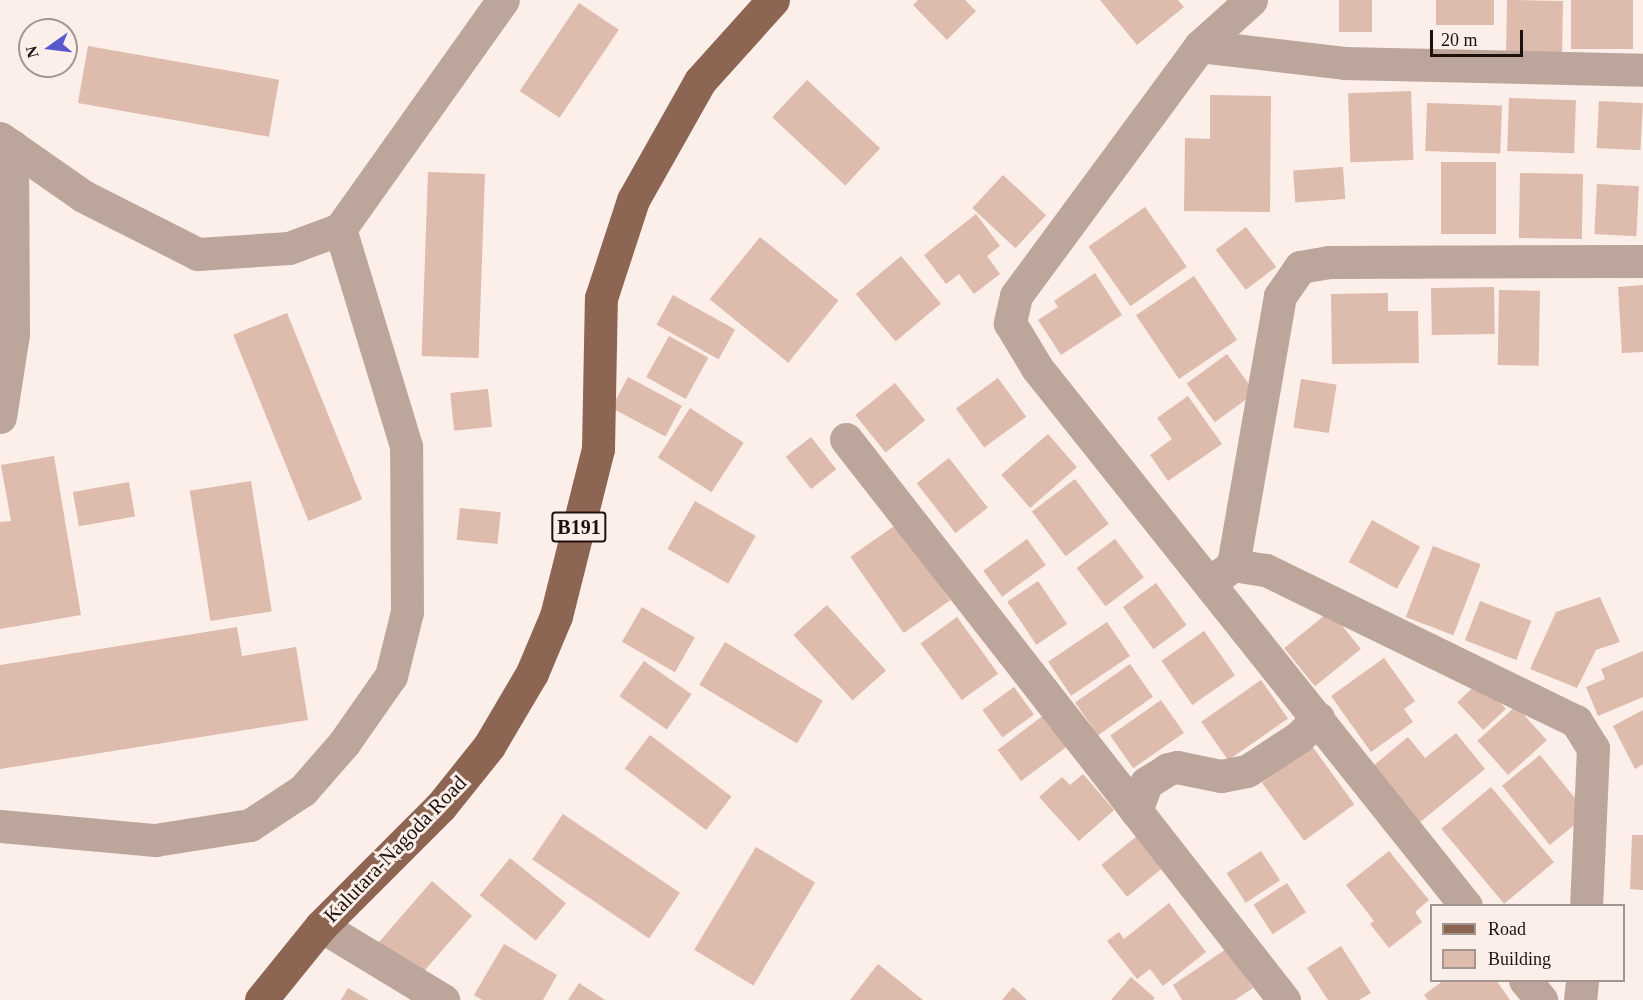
<!DOCTYPE html>
<html>
<head>
<meta charset="utf-8">
<style>
  body { margin:0 }
  #map { position:relative; width:1643px; height:1000px; overflow:hidden; background:#fceee8; font-family:"Times New Roman",serif }
  div>[style] { position:absolute }
  [style*='--x'] { left:calc(var(--x)*1px); top:calc(var(--y)*1px); width:calc(var(--w)*1px); rotate:calc(var(--a)*1deg) }
  .building>* { inset:0; background:#ddbbad; transform-origin:0 0 }
  .minor>* { height:33px; margin:-16.5px; padding:0 16.5px; transform-origin:16.5px; border-radius:16.5px; background:#bca59a }
  .major>* { height:33px; margin:-16.5px; padding:0 16.5px; transform-origin:16.5px; border-radius:16.5px; background:#8d6553 }
  span { translate:-50% -50%; white-space:nowrap; text-align:center; line-height:1.15; -webkit-text-stroke:6px #fceee8; paint-order:stroke }
  .shield-label span { padding:2px 4px; background:#fceee8; border:2px solid; border-radius:4px; -webkit-text-stroke-width:0 }
  .shield-label { font-size:20px; color:#1e120d; font-weight:700 }
  .street-label { font-size:21px; color:#1e120d }
  .legend { position:absolute; left:1430px; top:904px; width:195px; height:78px; box-sizing:border-box; background:#fceee8; border:2px solid #a39690; margin:0; padding:8px 10px; list-style:none; font-size:18px; color:#1e120d }
  .legend li { display:flex; align-items:center; gap:12px; height:30px }
  .legend b { width:30px; border:2px solid #a39690 }
  .north { position:absolute; left:18px; top:18px; width:60px; height:60px; box-sizing:border-box; background:#fceee8; border:2px solid #a39690; border-radius:50%; rotate:256deg; font-size:16px; font-weight:700; line-height:24px; text-align:center; color:#1e120d }
  .north::after { content:''; display:block; margin:auto; width:21px; height:27px; background:#5957cf; clip-path:polygon(50% 0,100% 100%,50% 72%,0 100%) }
  .scale { position:absolute; left:1430px; top:30px; width:93px; height:27px; box-sizing:border-box; border:3px solid #1e120d; border-top:0; padding-left:8px; font-size:18px; line-height:21px; white-space:nowrap; color:#1e120d; -webkit-text-stroke:4px #fceee8; paint-order:stroke }
</style>
</head>
<body>
<div id="map">
  <div class="building">
    <div style="clip-path:polygon(918px 0,965px 0,976px 11px,947px 40px,913px 5px)"></div>
    <div style="clip-path:polygon(1100px 0,1178px 0,1184px 7px,1137px 45px)"></div>
    <div style="left:1339px;top:0;width:33px;height:32px"></div>
    <div style="left:1436px;top:0;width:58px;height:25px"></div>
    <div style="left:1507px;top:0;width:56px;height:56px;rotate:1deg"></div>
    <div style="left:1571px;top:0;width:62px;height:49px"></div>
    <div style="left:579px;top:3px;width:48px;height:106px;rotate:34deg"></div>
    <div style="left:88px;top:46px;width:194px;height:58px;rotate:10deg"></div>
    <div style="left:807px;top:80px;width:100px;height:51px;rotate:43deg"></div>
    <div style="left:1411px;top:91px;width:69px;height:63px;rotate:88deg"></div>
    <div style="clip-path:polygon(1210px 95px,1271px 96px,1270px 212px,1184px 211px,1185px 138px,1210px 139px)"></div>
    <div style="left:1509px;top:98px;width:67px;height:53px;rotate:2deg"></div>
    <div style="left:1599px;top:101px;width:44px;height:47px;rotate:3deg"></div>
    <div style="left:1427px;top:103px;width:75px;height:48px;rotate:2deg"></div>
    <div style="left:1441px;top:162px;width:55px;height:72px"></div>
    <div style="left:1343px;top:167px;width:32px;height:50px;rotate:86deg"></div>
    <div style="left:428px;top:172px;width:57px;height:184px;rotate:2deg"></div>
    <div style="left:1520px;top:173px;width:63px;height:65px;rotate:1deg"></div>
    <div style="left:1003px;top:175px;width:59px;height:45px;rotate:43deg"></div>
    <div style="left:1597px;top:184px;width:42px;height:50px;rotate:3deg"></div>
    <div style="left:1145px;top:207px;width:73px;height:69px;rotate:55deg"></div>
    <div style="clip-path:polygon(976px 214px,1000px 246px,987px 256px,1000px 274px,974px 294px,959px 274px,946px 284px,924px 255px)"></div>
    <div style="left:1246px;top:227px;width:50px;height:38px;rotate:53deg"></div>
    <div style="left:760px;top:237px;width:101px;height:80px;rotate:39deg"></div>
    <div style="left:901px;top:256px;width:62px;height:59px;rotate:50deg"></div>
    <div style="clip-path:polygon(1095px 273px,1122px 315px,1061px 355px,1038px 320px,1058px 307px,1054px 301px)"></div>
    <div style="left:1194px;top:276px;width:77px;height:70px;rotate:56deg"></div>
    <div style="clip-path:polygon(1643px 285px,1643px 352px,1622px 353px,1618px 287px)"></div>
    <div style="left:1494px;top:287px;width:47px;height:63px;rotate:89deg"></div>
    <div style="left:1499px;top:290px;width:41px;height:75px;rotate:1deg"></div>
    <div style="clip-path:polygon(1388px 293px,1388px 311px,1418px 311px,1419px 363px,1332px 364px,1331px 294px)"></div>
    <div style="left:673px;top:295px;width:71px;height:34px;rotate:29deg"></div>
    <div style="left:287px;top:313px;width:201px;height:58px;rotate:68deg"></div>
    <div style="left:669px;top:336px;width:45px;height:47px;rotate:29deg"></div>
    <div style="left:1227px;top:354px;width:48px;height:50px;rotate:54deg"></div>
    <div style="left:628px;top:377px;width:61px;height:35px;rotate:28deg"></div>
    <div style="left:998px;top:378px;width:48px;height:52px;rotate:54deg"></div>
    <div style="left:1301px;top:379px;width:36px;height:49px;rotate:9deg"></div>
    <div style="left:895px;top:383px;width:48px;height:51px;rotate:51deg"></div>
    <div style="left:488px;top:389px;width:38px;height:38px;rotate:84deg"></div>
    <div style="clip-path:polygon(1188px 396px,1222px 444px,1168px 481px,1150px 455px,1172px 439px,1157px 418px)"></div>
    <div style="left:690px;top:408px;width:64px;height:59px;rotate:33deg"></div>
    <div style="left:1048px;top:434px;width:44px;height:62px;rotate:49deg"></div>
    <div style="left:811px;top:437px;width:41px;height:32px;rotate:52deg"></div>
    <div style="clip-path:polygon(54px 456px,81px 615px,0 629px,0 522px,11px 521px,1px 465px)"></div>
    <div style="left:949px;top:458px;width:63px;height:41px;rotate:52deg"></div>
    <div style="left:1075px;top:479px;width:56px;height:54px;rotate:53deg"></div>
    <div style="left:251px;top:481px;width:132px;height:62px;rotate:81deg"></div>
    <div style="left:129px;top:482px;width:35px;height:57px;rotate:80deg"></div>
    <div style="left:695px;top:501px;width:70px;height:55px;rotate:30deg"></div>
    <div style="left:460px;top:508px;width:41px;height:32px;rotate:6deg"></div>
    <div style="left:1372px;top:520px;width:55px;height:48px;rotate:29deg"></div>
    <div style="left:897px;top:524px;width:93px;height:57px;rotate:55deg"></div>
    <div style="left:1027px;top:539px;width:32px;height:54px;rotate:54deg"></div>
    <div style="left:1115px;top:539px;width:48px;height:48px;rotate:53deg"></div>
    <div style="left:1433px;top:546px;width:51px;height:76px;rotate:21deg"></div>
    <div style="left:1038px;top:581px;width:52px;height:37px;rotate:56deg"></div>
    <div style="left:1156px;top:583px;width:52px;height:41px;rotate:54deg"></div>
    <div style="clip-path:polygon(1600px 597px,1620px 642px,1596px 650px,1577px 688px,1530px 669px,1556px 612px)"></div>
    <div style="left:1480px;top:601px;width:55px;height:42px;rotate:21deg"></div>
    <div style="left:827px;top:605px;width:88px;height:45px;rotate:48deg"></div>
    <div style="left:642px;top:607px;width:61px;height:40px;rotate:30deg"></div>
    <div style="left:1330px;top:611px;width:49px;height:59px;rotate:51deg"></div>
    <div style="left:957px;top:617px;width:70px;height:45px;rotate:54deg"></div>
    <div style="left:1107px;top:622px;width:41px;height:71px;rotate:56deg"></div>
    <div style="clip-path:polygon(237px 627px,242px 656px,296px 647px,308px 720px,0 769px,0 665px)"></div>
    <div style="left:1204px;top:631px;width:54px;height:52px;rotate:55deg"></div>
    <div style="left:725px;top:642px;width:114px;height:50px;rotate:31deg"></div>
    <div style="clip-path:polygon(1643px 651px,1643px 697px,1598px 716px,1586px 687px,1605px 679px,1601px 669px)"></div>
    <div style="clip-path:polygon(1384px 658px,1415px 701px,1404px 709px,1413px 722px,1371px 752px,1331px 696px)"></div>
    <div style="left:644px;top:661px;width:58px;height:43px;rotate:35deg"></div>
    <div style="left:1130px;top:664px;width:40px;height:67px;rotate:55deg"></div>
    <div style="left:1261px;top:680px;width:47px;height:73px;rotate:55deg"></div>
    <div style="left:1480px;top:681px;width:38px;height:31px;rotate:47deg"></div>
    <div style="left:1014px;top:687px;width:34px;height:39px;rotate:54deg"></div>
    <div style="left:1161px;top:700px;width:40px;height:62px;rotate:55deg"></div>
    <div style="left:1516px;top:706px;width:46px;height:52px;rotate:48deg"></div>
    <div style="clip-path:polygon(1643px 710px,1643px 764px,1635px 769px,1613px 726px)"></div>
    <div style="left:1048px;top:712px;width:39px;height:63px;rotate:53deg"></div>
    <div style="clip-path:polygon(1456px 733px,1485px 769px,1419px 823px,1373px 766px,1408px 737px,1425px 758px)"></div>
    <div style="left:650px;top:735px;width:102px;height:42px;rotate:37deg"></div>
    <div style="left:1312px;top:746px;width:72px;height:62px;rotate:54deg"></div>
    <div style="left:1540px;top:755px;width:76px;height:49px;rotate:51deg"></div>
    <div style="clip-path:polygon(1083px 774px,1114px 810px,1079px 841px,1039px 797px,1062px 777px,1070px 785px)"></div>
    <div style="left:1491px;top:787px;width:98px;height:65px;rotate:50deg"></div>
    <div style="left:563px;top:814px;width:141px;height:55px;rotate:34deg"></div>
    <div style="clip-path:polygon(1632px 835px,1643px 835px,1643px 890px,1630px 889px)"></div>
    <div style="left:1137px;top:836px;width:41px;height:46px;rotate:51deg"></div>
    <div style="left:756px;top:847px;width:69px;height:120px;rotate:31deg"></div>
    <div style="left:1261px;top:851px;width:35px;height:41px;rotate:57deg"></div>
    <div style="clip-path:polygon(1389px 851px,1429px 900px,1415px 912px,1422px 922px,1389px 948px,1370px 924px,1374px 921px,1346px 885px)"></div>
    <div style="left:510px;top:858px;width:72px;height:48px;rotate:39deg"></div>
    <div style="left:432px;top:881px;width:53px;height:81px;rotate:41deg"></div>
    <div style="left:1287px;top:883px;width:35px;height:40px;rotate:57deg"></div>
    <div style="clip-path:polygon(1169px 903px,1206px 952px,1163px 986px,1150px 969px,1137px 979px,1107px 941px,1119px 932px,1124px 939px)"></div>
    <div style="clip-path:polygon(504px 944px,557px 975px,543px 1000px,482px 1000px,474px 995px)"></div>
    <div style="clip-path:polygon(1341px 946px,1371px 993px,1359px 1000px,1328px 1000px,1307px 968px)"></div>
    <div style="clip-path:polygon(1226px 949px,1253px 988px,1235px 1000px,1182px 1000px,1173px 985px)"></div>
    <div style="clip-path:polygon(878px 964px,923px 1000px,850px 1000px)"></div>
    <div style="clip-path:polygon(1131px 977px,1155px 998px,1153px 1000px,1111px 1000px)"></div>
    <div style="clip-path:polygon(1444px 980px,1496px 980px,1510px 1000px,1428px 1000px,1424px 995px)"></div>
    <div style="clip-path:polygon(579px 983px,605px 1000px,568px 1000px)"></div>
    <div style="clip-path:polygon(1013px 987px,1027px 1000px,1002px 1000px)"></div>
    <div style="clip-path:polygon(348px 988px,369px 1000px,341px 1000px)"></div>
  </div>
  <div class="minor">
    <div style="--x:1251;--y:0;--w:69;--a:138"></div>
    <div style="--x:1200;--y:46;--w:310;--a:126.4"></div>
    <div style="--x:1016;--y:296;--w:28;--a:103"></div>
    <div style="--x:1010;--y:323;--w:52;--a:59"></div>
    <div style="--x:1037;--y:368;--w:688;--a:51.43"></div>
    <div style="--x:1200;--y:46;--w:145;--a:6.7"></div>
    <div style="--x:1344;--y:63;--w:299;--a:1.3"></div>
    <div style="--x:0;--y:138;--w:101;--a:34.9"></div>
    <div style="--x:83;--y:196;--w:129;--a:26.8"></div>
    <div style="--x:198;--y:254;--w:91;--a:-3.8"></div>
    <div style="--x:289;--y:248;--w:54;--a:-20.4"></div>
    <div style="--x:340;--y:229;--w:281;--a:-54.6"></div>
    <div style="--x:0;--y:417;--w:84;--a:-81.1"></div>
    <div style="--x:13;--y:334;--w:188;--a:-90.3"></div>
    <div style="--x:846;--y:439;--w:712;--a:52.02"></div>
    <div style="--x:1233;--y:565;--w:273;--a:-80.1"></div>
    <div style="--x:1280;--y:296;--w:35;--a:-55"></div>
    <div style="--x:1300;--y:267;--w:28;--a:-10"></div>
    <div style="--x:1328;--y:262;--w:315;--a:-0.2"></div>
    <div style="--x:1216;--y:578;--w:21;--a:-37"></div>
    <div style="--x:1233;--y:565;--w:33;--a:9"></div>
    <div style="--x:1266;--y:570;--w:345;--a:26"></div>
    <div style="--x:1576;--y:721;--w:32;--a:58"></div>
    <div style="--x:1593;--y:748;--w:158;--a:92.5"></div>
    <div style="--x:1136;--y:811;--w:30;--a:-70"></div>
    <div style="--x:1146;--y:783;--w:26;--a:-32"></div>
    <div style="--x:1168;--y:769;--w:9;--a:-13"></div>
    <div style="--x:1177;--y:767;--w:45;--a:11.6"></div>
    <div style="--x:1221;--y:776;--w:26;--a:-11"></div>
    <div style="--x:1247;--y:771;--w:62;--a:-33.2"></div>
    <div style="--x:1299;--y:737;--w:27;--a:-45"></div>
    <div style="--x:0;--y:826;--w:156;--a:5.2"></div>
    <div style="--x:155;--y:840;--w:96;--a:-9"></div>
    <div style="--x:250;--y:825;--w:64;--a:-33.4"></div>
    <div style="--x:303;--y:790;--w:62;--a:-48.9"></div>
    <div style="--x:344;--y:743;--w:82;--a:-55"></div>
    <div style="--x:391;--y:676;--w:66;--a:-76"></div>
    <div style="--x:407;--y:612;--w:166;--a:-90.3"></div>
    <div style="--x:406;--y:446;--w:227;--a:-106.9"></div>
    <div style="--x:321;--y:926;--w:143;--a:31.2"></div>
    <div style="--x:1525;--y:980;--w:26;--a:51"></div>
    <div style="--x:1580;--y:1000;--w:20;--a:-84"></div>
  </div>
  <div class="major">
    <div style="--x:261;--y:1000;--w:95;--a:-51"></div>
    <div style="--x:321;--y:926;--w:170;--a:-45"></div>
    <div style="--x:441;--y:806;--w:77;--a:-51.3"></div>
    <div style="--x:489;--y:746;--w:85;--a:-59.5"></div>
    <div style="--x:532;--y:673;--w:62;--a:-67.2"></div>
    <div style="--x:556;--y:616;--w:172;--a:-75.9"></div>
    <div style="--x:598;--y:449;--w:151;--a:-88.9"></div>
    <div style="--x:601;--y:298;--w:103;--a:-71.9"></div>
    <div style="--x:633;--y:200;--w:137;--a:-60.6"></div>
    <div style="--x:700;--y:81;--w:109;--a:-48"></div>
  </div>
  <div class="shield-label">
    <span style="left:579px;top:527px">B191</span>
  </div>
  <div class="street-label">
    <span style="left:395px;top:849px;rotate:-46deg">Kalutara-Nagoda Road</span>
  </div>
  <ul class="legend">
  <li><b style="height:8px;background:#8d6553"></b>Road</li>
  <li><b style="height:16px;background:#ddbbad"></b>Building</li>
  </ul>
  <div class="north">N</div>
  <div class="scale">20 m</div>
</div>
</body>
</html>
